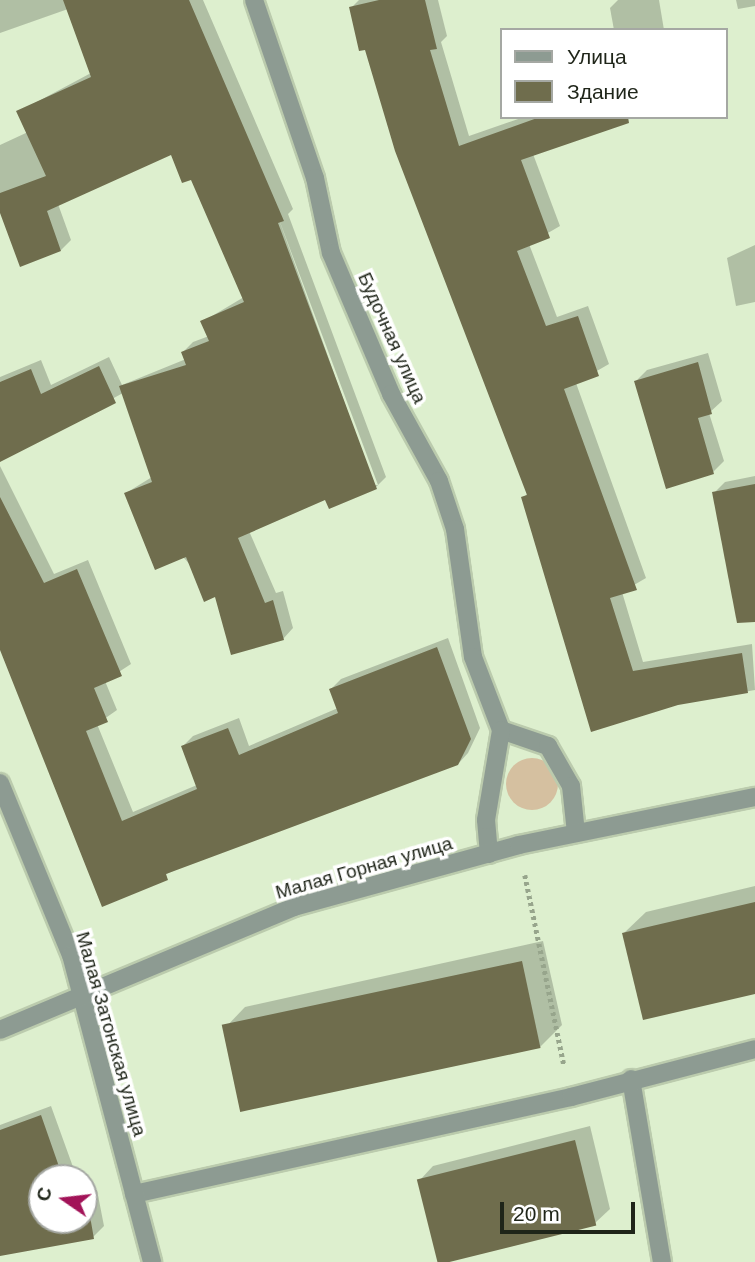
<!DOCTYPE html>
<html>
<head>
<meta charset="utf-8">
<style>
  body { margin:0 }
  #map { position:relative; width:755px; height:1262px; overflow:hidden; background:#ddefce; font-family:Helvetica,sans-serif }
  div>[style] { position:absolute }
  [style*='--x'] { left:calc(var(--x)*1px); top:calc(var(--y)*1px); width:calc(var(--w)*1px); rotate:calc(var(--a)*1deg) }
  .green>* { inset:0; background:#d5c0a0 }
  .round { border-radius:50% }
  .shadow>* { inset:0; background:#0003 }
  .building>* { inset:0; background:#6f6d4d; transform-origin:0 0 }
  .path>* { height:4.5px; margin-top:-2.25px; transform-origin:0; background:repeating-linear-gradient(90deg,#97a58c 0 3.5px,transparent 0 7px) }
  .roads { filter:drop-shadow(2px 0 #bbcbad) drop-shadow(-2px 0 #bbcbad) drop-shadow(0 2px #bbcbad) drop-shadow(0 -2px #bbcbad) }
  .lane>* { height:18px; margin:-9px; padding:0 9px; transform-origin:9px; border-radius:9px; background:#8d9b92 }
  .street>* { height:18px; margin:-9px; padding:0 9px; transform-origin:9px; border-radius:9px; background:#8d9b92 }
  span { translate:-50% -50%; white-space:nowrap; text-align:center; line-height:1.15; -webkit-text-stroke:7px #fff; paint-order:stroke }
  .street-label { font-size:19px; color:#1f2519 }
  .legend { position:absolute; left:500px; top:28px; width:228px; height:91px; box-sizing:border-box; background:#fff; border:2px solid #a5a8a3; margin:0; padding:9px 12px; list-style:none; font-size:21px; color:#1f2519 }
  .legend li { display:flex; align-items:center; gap:14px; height:35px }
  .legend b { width:35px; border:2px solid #a5a8a3 }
  .north { position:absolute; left:28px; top:1164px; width:70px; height:70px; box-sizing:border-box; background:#fff; border:2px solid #a5a8a3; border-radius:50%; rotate:284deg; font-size:19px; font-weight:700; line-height:28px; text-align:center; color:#1f2519 }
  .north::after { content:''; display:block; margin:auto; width:24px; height:32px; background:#a21358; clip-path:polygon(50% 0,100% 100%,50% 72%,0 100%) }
  .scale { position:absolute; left:500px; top:1202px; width:135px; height:32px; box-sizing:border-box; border:4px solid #1f2519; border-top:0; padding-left:9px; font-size:21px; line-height:24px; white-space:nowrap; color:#1f2519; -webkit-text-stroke:5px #fff; paint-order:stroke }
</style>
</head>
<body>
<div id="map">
  <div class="green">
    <div class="round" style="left:506px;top:758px;width:52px;height:52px"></div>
  </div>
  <div class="shadow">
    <div style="clip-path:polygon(evenodd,0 0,203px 0,293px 209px,288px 214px,386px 477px,376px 487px,326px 498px,249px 531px,276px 593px,283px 591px,293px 628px,283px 639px,217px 595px,126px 493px,152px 477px,123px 393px,0 460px,0 377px,41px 360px,51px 385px,109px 357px,122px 385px,186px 359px,183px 352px,193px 342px,209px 336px,202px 322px,244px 297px,192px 177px,172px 152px,58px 204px,71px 240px,61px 250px,0 207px,0 145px,28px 132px,18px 112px,91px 73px,68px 9px,0 33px,0 0,277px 214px,378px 485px,374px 485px,277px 214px)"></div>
    <div style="clip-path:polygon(359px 0,438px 0,447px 36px,441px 42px,469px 136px,524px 117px,599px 117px,533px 154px,560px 226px,529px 244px,557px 317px,588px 306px,609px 364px,576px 383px,646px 578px,622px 592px,643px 662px,752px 644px,755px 690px,677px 704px,592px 730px,523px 498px,528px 493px,351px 8px)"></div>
    <div style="clip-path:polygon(618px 0,659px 0,664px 30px,614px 30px,610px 8px)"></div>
    <div style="clip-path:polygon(736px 0,755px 0,755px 6px,738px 9px)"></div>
    <div style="clip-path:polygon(755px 245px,755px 302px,736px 306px,727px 258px)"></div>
    <div style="clip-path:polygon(708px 353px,722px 401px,709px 413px,724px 461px,713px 472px,667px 487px,636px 381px,647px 370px)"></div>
    <div style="clip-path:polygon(0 466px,54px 574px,88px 560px,131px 664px,105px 681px,117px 710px,97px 724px,133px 812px,197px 785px,183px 746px,193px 736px,239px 718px,249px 746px,338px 708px,331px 689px,341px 679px,448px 638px,480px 728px,468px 753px,458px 764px,177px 869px,103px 905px,0 647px)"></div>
    <div style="clip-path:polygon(755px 476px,755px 574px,714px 493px,725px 482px)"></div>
    <div style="clip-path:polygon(755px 886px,755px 992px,624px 933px,646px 912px)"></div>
    <div style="clip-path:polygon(543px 941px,562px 1025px,540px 1047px,224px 1029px,245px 1007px)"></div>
    <div style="clip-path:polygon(51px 1106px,77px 1178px,42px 1178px,42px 1220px,84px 1220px,84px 1192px,97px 1190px,104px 1226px,93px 1237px,0 1254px,0 1125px)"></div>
    <div style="clip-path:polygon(590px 1126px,610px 1209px,595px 1223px,439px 1262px,419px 1181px,433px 1166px)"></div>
  </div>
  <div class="building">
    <div style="clip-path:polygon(63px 0,189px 0,284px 221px,278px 223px,377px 489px,329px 509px,325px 500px,238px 538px,265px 603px,273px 600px,284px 640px,231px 655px,215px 597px,204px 602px,186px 557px,155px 570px,124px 493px,152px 482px,119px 386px,186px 365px,181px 352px,209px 341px,200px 321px,244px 302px,191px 180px,182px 183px,171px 155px,47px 211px,61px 251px,20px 267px,0 213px,0 193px,46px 176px,16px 111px,91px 77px)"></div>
    <div style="clip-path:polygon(379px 0,425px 0,437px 49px,430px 50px,459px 146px,540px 117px,628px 117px,629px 123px,521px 160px,550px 238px,517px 251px,546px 326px,578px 316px,599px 376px,564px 389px,637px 590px,610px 598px,633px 671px,742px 653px,748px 693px,678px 705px,591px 732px,521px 497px,527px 495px,395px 151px,365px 50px,359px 51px,349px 7px)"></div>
    <div style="clip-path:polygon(698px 362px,712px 414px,698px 418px,714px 474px,666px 489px,634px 381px)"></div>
    <div style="clip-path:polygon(99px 366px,116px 403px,0 462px,0 382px,31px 369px,41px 394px)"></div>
    <div style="clip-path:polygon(755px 484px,755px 622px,737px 623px,712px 492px)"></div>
    <div style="clip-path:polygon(0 497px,44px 583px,77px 569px,122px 676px,94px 688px,108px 722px,86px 731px,122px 821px,197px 789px,181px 746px,228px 728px,239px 755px,338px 713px,329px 689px,437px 647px,471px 739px,458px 765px,166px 874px,168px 880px,102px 907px,0 650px)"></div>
    <div style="clip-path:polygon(755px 902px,755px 994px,643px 1020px,622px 933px)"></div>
    <div style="left:522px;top:961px;width:89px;height:307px;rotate:78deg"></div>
    <div style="clip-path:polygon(41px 1115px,63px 1178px,42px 1178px,42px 1220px,84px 1220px,87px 1199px,94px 1239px,0 1256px,0 1130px)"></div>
    <div style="left:575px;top:1140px;width:88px;height:163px;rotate:76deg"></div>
  </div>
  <div class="path">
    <div style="--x:525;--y:875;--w:194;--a:78.4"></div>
  </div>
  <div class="roads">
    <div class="lane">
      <div style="--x:631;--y:1079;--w:186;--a:80.4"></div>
      <div style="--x:134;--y:1194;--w:448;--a:-12.5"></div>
      <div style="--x:571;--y:1097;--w:190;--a:-14.6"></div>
    </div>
    <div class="street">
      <div style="--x:254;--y:0;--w:188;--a:71.1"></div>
      <div style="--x:315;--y:178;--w:77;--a:78"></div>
      <div style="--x:331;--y:253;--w:153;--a:66.9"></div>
      <div style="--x:391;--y:394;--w:99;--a:61.1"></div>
      <div style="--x:439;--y:481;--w:51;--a:71.6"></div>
      <div style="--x:455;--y:529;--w:129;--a:82"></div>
      <div style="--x:473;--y:657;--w:78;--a:69"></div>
      <div style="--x:501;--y:730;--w:50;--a:18.8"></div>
      <div style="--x:548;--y:746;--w:46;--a:60.1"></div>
      <div style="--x:571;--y:786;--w:47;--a:83.9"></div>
      <div style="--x:0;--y:783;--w:186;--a:67.6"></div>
      <div style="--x:71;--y:955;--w:318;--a:75.2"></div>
      <div style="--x:489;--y:854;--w:34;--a:-95"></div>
      <div style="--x:486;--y:820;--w:91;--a:-80.5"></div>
      <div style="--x:0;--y:1030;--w:319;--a:-22.7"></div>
      <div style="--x:294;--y:907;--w:233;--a:-15.4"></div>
      <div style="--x:519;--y:845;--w:241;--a:-11.5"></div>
    </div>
  </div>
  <div class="street-label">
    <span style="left:392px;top:338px;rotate:66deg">Будочная улица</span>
    <span style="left:364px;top:868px;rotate:-16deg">Малая Горная улица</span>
    <span style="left:111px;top:1034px;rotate:74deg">Малая Затонская улица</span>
  </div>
  <ul class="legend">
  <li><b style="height:9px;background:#8d9b92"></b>Улица</li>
  <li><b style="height:19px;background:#6f6d4d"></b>Здание</li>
  </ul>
  <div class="north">С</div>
  <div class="scale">20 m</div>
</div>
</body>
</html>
